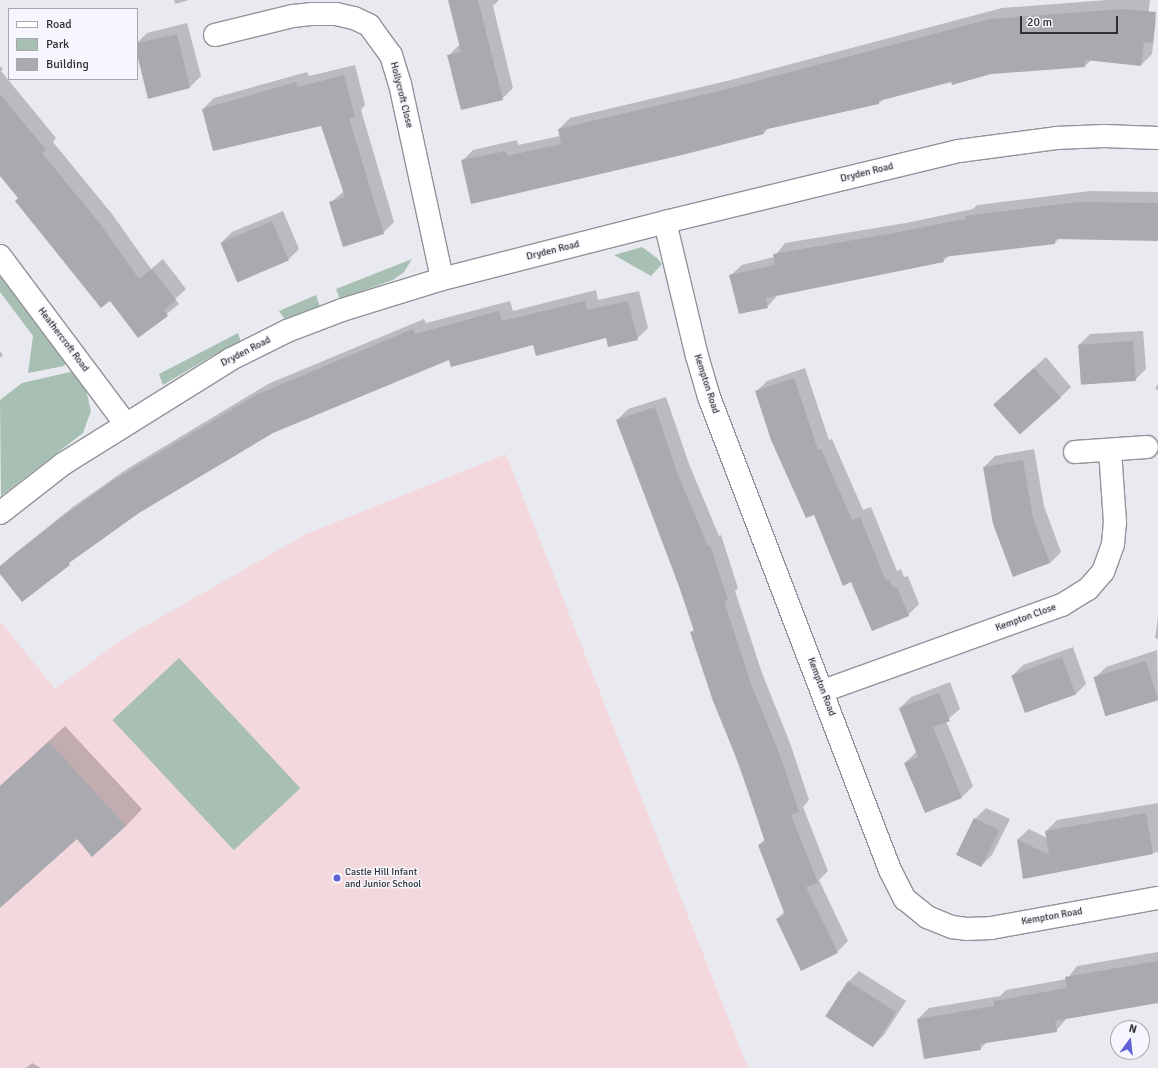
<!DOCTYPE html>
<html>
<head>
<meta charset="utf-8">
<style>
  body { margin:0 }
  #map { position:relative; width:1158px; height:1068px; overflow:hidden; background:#e8eaf0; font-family:Signika,sans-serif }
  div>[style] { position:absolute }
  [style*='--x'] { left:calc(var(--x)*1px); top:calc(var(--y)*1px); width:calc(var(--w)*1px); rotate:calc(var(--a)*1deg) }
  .education>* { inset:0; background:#f3d8dd }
  .green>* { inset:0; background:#a8c0b3; transform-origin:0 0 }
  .shadow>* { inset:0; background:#0003 }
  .building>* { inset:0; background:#a9aab0; transform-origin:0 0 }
  .roads { filter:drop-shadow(1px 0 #92939a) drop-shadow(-1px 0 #92939a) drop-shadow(0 1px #92939a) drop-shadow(0 -1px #92939a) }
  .street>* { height:22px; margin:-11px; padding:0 11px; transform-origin:11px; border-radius:11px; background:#fff }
  .dots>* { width:11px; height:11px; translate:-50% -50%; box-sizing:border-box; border:2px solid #f6f7fe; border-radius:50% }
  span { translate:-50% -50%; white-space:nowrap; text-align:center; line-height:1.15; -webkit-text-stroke:3px #f6f7fe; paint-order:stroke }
  .street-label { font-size:10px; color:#303033 }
  .poi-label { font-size:10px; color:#303033 }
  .left { translate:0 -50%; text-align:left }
  .legend { position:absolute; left:8px; top:8px; width:130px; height:72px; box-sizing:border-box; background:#f6f7fe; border:1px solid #a7a7ad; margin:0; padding:5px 7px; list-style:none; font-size:12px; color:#303033 }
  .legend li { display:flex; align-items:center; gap:8px; height:20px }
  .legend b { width:20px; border:1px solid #a7a7ad }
  .north { position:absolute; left:1110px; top:1020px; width:40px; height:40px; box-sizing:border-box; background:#f6f7fe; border:1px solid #a7a7ad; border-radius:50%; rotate:15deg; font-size:11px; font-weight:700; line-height:16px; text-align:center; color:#303033 }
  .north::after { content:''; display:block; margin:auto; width:14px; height:18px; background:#6061d9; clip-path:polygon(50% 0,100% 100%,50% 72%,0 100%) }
  .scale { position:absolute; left:1020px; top:16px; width:98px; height:18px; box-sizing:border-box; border:2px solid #303033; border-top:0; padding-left:5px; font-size:12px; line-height:14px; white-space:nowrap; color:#303033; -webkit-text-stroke:3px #f6f7fe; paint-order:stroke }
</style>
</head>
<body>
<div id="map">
  <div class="education">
    <div style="clip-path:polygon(506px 454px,748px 1068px,0 1068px,0 621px,55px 689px,121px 640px,306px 534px)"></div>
  </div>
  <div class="green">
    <div style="clip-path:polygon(642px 247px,657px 258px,662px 264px,651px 276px,614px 255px)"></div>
    <div style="clip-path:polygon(412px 259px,404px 272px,393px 280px,340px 299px,336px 289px)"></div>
    <div style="clip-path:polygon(0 271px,67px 362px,64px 366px,28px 373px,33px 336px,0 292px)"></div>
    <div style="clip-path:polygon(316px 295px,320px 307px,287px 322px,279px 311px)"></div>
    <div style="clip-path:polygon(238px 333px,241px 342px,217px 353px,163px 385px,159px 374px)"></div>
    <div style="clip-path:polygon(74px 369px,86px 390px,91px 411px,83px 433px,1px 496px,0 400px,22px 383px,70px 372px)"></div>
    <div style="left:179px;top:658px;width:178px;height:91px;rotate:47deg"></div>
  </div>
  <div class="shadow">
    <div style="clip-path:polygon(174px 0,189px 0,175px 4px)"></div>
    <div style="clip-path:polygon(449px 0,499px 0,493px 6px,513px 88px,502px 99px,448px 56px,460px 44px)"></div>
    <div style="clip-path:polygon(1107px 0,1150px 0,1148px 17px,1156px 18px,1152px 54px,1141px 65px,1091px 60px,1085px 66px,991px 73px,952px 81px,884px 99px,879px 103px,769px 128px,764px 133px,570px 181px,472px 202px,462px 161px,473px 150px,517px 140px,518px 145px,560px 136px,559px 129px,570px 118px,731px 80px,1002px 8px)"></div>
    <div style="clip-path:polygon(187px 23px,201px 76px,190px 87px,149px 97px,137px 43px,147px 33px)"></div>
    <div style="clip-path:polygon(355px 65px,365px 105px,361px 110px,394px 222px,383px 233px,330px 203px,344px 191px,322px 125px,203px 109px,214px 98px,307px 72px,309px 76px)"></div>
    <div style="clip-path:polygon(0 66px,3px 69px,1px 71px,56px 138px,53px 142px,112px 214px,151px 269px,163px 259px,186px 289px,175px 299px,179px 304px,139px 337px,110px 299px,0 174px)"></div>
    <div style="clip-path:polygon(1090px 191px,1158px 192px,1158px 240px,1059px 238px,1055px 243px,950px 255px,943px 261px,778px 295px,767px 307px,730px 276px,742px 265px,774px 257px,785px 243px,906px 223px,973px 209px,977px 205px)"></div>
    <div style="clip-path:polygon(283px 211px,299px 249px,288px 260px,221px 243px,232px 232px)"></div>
    <div style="clip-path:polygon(596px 290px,598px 300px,639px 291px,648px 328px,637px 339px,607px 337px,534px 343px,449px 359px,273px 432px,138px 512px,80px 554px,22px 600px,0 572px,0 567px,9px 558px,74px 506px,127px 469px,268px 384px,424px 319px,426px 323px,510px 301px,513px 311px)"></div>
    <div style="clip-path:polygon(1143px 331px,1146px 369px,1135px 380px,1079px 345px,1090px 334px)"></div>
    <div style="clip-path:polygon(0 351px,3px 355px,0 358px)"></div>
    <div style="clip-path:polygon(1046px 357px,1071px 387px,1060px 398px,994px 404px)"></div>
    <div style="clip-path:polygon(805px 368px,829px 440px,832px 439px,863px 510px,871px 507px,897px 571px,901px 569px,904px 577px,908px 576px,919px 604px,908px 615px,852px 581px,814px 513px,756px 392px,767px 381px)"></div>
    <div style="clip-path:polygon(1158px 384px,1158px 390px,1155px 389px)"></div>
    <div style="clip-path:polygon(666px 397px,689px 464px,719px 536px,721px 535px,738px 588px,735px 591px,762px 673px,790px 743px,809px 800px,803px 807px,828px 871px,819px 880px,848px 941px,837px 952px,777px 919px,785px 911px,759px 845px,765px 839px,691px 632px,695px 629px,617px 420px,628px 409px)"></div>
    <div style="clip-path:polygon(1034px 449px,1044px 506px,1061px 552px,1050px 563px,984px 467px,995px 456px)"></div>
    <div style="clip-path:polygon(1158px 617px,1158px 639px,1155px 638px)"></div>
    <div style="clip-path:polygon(1073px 647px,1086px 684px,1075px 695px,1012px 676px,1023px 665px)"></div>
    <div style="clip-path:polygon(1157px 650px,1158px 698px,1107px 715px,1095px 678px,1106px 667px)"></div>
    <div style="clip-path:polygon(950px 682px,960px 709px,946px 721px,973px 786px,962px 797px,925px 812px,905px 763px,917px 751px,900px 708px,911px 697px)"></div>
    <div style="clip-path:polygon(65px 726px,142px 809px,126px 826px,77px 838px,0 906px,0 786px)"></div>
    <div style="clip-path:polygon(1158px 803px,1158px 852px,1024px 877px,1018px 839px,1029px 829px,1047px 838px,1046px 831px,1057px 820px)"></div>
    <div style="clip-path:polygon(986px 808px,1010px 819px,992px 855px,981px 866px,975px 819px)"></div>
    <div style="clip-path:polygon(1158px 952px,1158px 1002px,1067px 1018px,1056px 1031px,987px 1042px,980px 1049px,918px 1019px,929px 1008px,1000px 996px,1006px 990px,1067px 979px,1077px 966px)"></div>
    <div style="clip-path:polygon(859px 971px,906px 1001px,884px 1035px,873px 1046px,848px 982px)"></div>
    <div style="clip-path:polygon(32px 1063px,41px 1068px,26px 1068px)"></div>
  </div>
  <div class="building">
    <div style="clip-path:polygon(448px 0,478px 0,503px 100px,461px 110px,447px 55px,461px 52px)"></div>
    <div style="clip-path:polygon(1122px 9px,1156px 12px,1153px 43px,1144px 42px,1141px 66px,1085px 60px,1085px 67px,991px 74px,952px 85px,951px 82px,879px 101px,879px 104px,763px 130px,764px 134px,682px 155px,471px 204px,461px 160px,506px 151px,507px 156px,561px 144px,558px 129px,719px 91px,990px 19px)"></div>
    <div style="clip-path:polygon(177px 34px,190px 88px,148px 99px,137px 54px,137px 43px)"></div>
    <div style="clip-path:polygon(344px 75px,355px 117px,349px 118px,384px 234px,343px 247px,329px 202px,345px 197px,321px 126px,213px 151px,202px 109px,296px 82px,298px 87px)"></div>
    <div style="clip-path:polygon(0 94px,46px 150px,42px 153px,101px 225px,139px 279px,152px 269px,176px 300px,164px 310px,168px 316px,138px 338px,110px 301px,101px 308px,15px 201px,18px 198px,0 176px)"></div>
    <div style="clip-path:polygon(1079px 202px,1158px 203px,1158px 241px,1055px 239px,1055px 244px,943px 257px,944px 262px,766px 298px,768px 308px,739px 314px,729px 275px,775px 265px,773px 254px,894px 233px,965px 219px,965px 216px)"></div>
    <div style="left:272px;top:221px;width:43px;height:56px;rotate:67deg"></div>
    <div style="clip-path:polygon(585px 301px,587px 310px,628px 301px,638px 340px,608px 347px,606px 338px,536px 356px,533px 345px,451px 367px,449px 360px,273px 433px,139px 513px,69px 563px,70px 565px,22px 602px,0 574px,0 566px,62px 517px,114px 480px,256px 395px,413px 329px,415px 334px,499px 311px,502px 321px)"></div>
    <div style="left:1133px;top:341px;width:40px;height:55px;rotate:86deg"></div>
    <div style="left:1034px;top:368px;width:40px;height:55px;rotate:48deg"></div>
    <div style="clip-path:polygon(794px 378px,818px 450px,821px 449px,852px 520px,860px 517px,886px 581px,889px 580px,893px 588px,897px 587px,909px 616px,872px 631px,851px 582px,843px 586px,814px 515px,806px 518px,771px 440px,755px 391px)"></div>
    <div style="clip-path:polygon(655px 407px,678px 475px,708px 546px,710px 545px,728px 600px,724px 601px,751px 684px,780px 755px,799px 812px,791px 815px,818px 883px,806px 887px,838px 953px,801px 971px,776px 919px,785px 915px,758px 845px,765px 842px,740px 767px,713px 701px,690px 632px,694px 631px,679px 586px,616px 420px)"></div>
    <div style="clip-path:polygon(1023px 460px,1033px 518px,1050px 563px,1013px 577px,993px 524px,983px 467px)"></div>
    <div style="left:1062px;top:657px;width:40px;height:54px;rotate:70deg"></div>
    <div style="left:1146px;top:661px;width:41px;height:55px;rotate:73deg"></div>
    <div style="clip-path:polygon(939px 693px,950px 721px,933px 727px,962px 798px,925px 813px,904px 763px,918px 757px,899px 708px)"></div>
    <div style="clip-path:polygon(49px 742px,126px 826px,92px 857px,77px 839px,0 908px,0 786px)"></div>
    <div style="clip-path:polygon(1146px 813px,1153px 854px,1023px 879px,1017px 839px,1049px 855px,1045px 831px)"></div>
    <div style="left:974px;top:818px;width:28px;height:41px;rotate:26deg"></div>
    <div style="clip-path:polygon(1158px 961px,1158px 1003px,1055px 1021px,1057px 1032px,980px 1044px,981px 1050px,924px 1059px,917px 1019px,994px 1006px,994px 1001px,1067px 988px,1065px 977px)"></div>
    <div style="left:848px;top:981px;width:57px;height:42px;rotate:33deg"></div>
  </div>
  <div class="roads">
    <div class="street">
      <div style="--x:215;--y:35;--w:80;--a:-13.7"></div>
      <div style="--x:293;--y:16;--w:20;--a:-6"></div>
      <div style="--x:313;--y:14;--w:23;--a:0"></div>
      <div style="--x:336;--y:14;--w:18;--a:13"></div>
      <div style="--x:354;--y:18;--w:17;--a:25"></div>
      <div style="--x:369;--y:25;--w:37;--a:54"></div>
      <div style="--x:391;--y:55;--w:30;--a:73"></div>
      <div style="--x:400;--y:84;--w:199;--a:77.8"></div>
      <div style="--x:665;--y:222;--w:138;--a:76.6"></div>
      <div style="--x:697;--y:356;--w:43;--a:73.7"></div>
      <div style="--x:709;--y:397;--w:506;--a:69.06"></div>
      <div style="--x:890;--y:870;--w:33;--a:63"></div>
      <div style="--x:905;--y:899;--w:28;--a:39"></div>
      <div style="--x:927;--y:917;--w:27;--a:22"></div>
      <div style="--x:952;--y:927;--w:14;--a:8"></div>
      <div style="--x:966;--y:929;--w:25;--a:-2"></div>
      <div style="--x:991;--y:928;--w:170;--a:-10.2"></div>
      <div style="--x:0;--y:256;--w:209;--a:53.2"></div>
      <div style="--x:1075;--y:452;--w:72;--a:-4"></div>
      <div style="--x:0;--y:513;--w:80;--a:-37.9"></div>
      <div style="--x:63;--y:464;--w:198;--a:-32"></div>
      <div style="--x:231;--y:359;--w:63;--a:-26.6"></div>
      <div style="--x:287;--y:331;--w:59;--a:-20.9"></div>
      <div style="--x:342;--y:310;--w:105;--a:-17.2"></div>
      <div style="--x:442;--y:279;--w:230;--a:-14.3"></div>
      <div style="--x:665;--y:222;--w:302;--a:-13.6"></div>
      <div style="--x:959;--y:151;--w:98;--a:-7.6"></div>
      <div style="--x:1056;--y:138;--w:48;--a:-2.4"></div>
      <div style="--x:1104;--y:136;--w:54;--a:2.1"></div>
      <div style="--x:823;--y:691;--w:254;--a:-19.8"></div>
      <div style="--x:1062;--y:605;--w:31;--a:-32"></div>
      <div style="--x:1088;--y:589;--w:23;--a:-49"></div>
      <div style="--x:1103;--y:572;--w:30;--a:-70"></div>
      <div style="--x:1113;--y:544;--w:22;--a:-85"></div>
      <div style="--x:1115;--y:522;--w:72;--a:-94"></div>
    </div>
  </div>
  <div class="dots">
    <div style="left:337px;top:878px;background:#6061d9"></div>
  </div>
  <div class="street-label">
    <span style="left:401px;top:95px;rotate:76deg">Hollycroft Close</span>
    <span style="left:867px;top:173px;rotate:-14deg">Dryden Road</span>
    <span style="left:553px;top:251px;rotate:-14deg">Dryden Road</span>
    <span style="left:63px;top:340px;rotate:53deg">Heathercroft Road</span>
    <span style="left:246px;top:352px;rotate:-27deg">Dryden Road</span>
    <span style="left:706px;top:384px;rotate:72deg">Kempton Road</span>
    <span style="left:1026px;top:618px;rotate:-20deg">Kempton Close</span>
    <span style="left:821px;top:687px;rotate:69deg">Kempton Road</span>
    <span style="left:1052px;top:917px;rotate:-10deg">Kempton Road</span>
  </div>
  <div class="poi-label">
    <span class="left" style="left:345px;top:878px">Castle Hill Infant<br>and Junior School</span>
  </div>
  <ul class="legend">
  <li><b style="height:5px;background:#fff"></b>Road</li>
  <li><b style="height:11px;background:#a8c0b3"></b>Park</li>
  <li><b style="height:11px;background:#a9aab0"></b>Building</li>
  </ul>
  <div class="north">N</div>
  <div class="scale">20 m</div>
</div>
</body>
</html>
